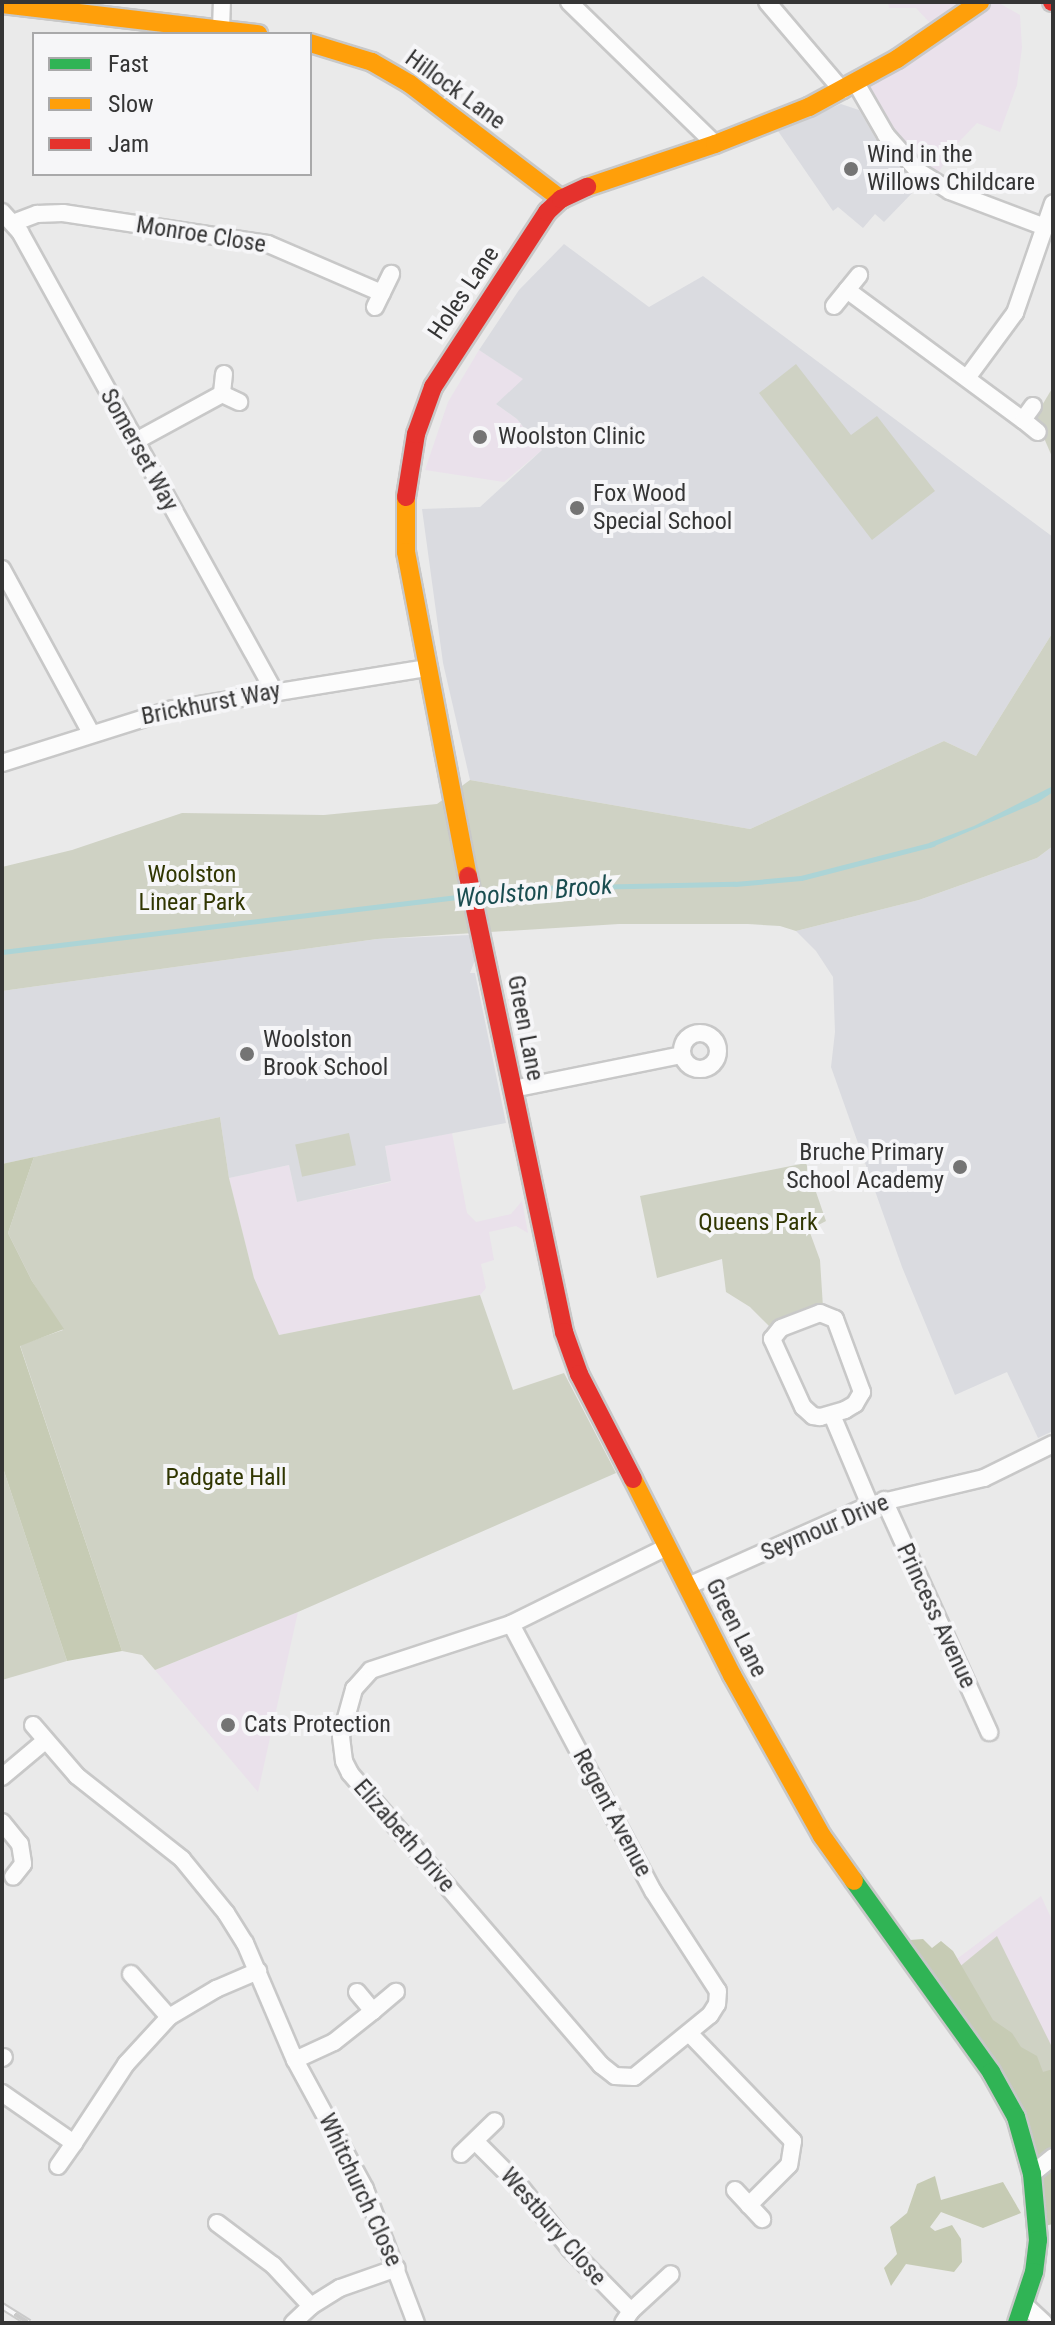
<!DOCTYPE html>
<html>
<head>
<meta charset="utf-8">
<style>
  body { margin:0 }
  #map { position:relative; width:1055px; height:2325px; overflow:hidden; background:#eaeaea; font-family:"Roboto Condensed",sans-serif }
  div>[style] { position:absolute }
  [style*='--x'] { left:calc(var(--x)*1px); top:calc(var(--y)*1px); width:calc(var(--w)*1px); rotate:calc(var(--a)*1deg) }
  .commercial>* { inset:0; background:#eae1eb }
  .built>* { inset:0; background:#dadbe0 }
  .green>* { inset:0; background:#cfd2c4; transform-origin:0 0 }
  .forest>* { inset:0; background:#c6cbb4 }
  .water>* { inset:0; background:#acd4d6 }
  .stream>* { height:5px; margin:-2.5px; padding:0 2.5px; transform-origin:2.5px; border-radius:2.5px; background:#acd4d6 }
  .roads { filter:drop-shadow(2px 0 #c8c8c8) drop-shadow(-2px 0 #c8c8c8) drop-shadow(0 2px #c8c8c8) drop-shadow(0 -2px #c8c8c8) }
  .street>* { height:16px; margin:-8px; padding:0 8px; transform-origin:8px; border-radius:8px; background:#fcfcfc }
  .street>.ring { margin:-8px; padding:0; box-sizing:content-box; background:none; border:16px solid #fcfcfc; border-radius:50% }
  .fast>* { height:18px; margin:-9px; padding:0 9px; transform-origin:9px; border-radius:9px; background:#30b455 }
  .slow>* { height:18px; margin:-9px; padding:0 9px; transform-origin:9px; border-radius:9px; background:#ff9f0a }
  .jam>* { height:18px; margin:-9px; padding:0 9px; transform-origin:9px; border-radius:9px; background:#e5322d }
  .rail>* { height:8px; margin-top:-4px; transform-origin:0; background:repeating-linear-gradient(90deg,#f6f6f8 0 15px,#cacaca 0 30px); box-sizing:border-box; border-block:2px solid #cacaca }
  .dots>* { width:22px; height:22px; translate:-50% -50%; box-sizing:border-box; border:4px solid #f6f6f8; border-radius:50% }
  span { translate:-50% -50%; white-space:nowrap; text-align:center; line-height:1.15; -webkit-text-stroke:8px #f6f6f8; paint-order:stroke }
  .street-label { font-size:24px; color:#353535 }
  .poi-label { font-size:24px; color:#353535 }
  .left { translate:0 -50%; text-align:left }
  .right { translate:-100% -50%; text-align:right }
  .park-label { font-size:24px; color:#303601 }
  .water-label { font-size:26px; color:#1a4d50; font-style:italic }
  .frame { position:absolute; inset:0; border:4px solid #353535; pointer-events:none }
  .legend { position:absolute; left:32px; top:32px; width:280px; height:144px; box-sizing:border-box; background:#f6f6f8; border:2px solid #a9a9aa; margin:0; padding:10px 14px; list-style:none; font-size:24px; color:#353535 }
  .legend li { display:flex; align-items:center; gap:16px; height:40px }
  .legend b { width:40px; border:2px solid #a9a9aa }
</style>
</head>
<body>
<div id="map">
  <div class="commercial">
    <div style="clip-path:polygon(888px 2px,997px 2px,1020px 15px,1022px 48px,1017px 85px,1000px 132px,977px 123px,955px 146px,937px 175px,915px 159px,893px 133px,871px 94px,871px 85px,930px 23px,916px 8px,889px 8px)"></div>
    <div style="clip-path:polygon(479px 350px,524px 379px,496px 404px,517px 419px,542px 450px,504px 482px,425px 470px,448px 402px)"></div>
    <div style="clip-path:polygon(452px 1133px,467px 1213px,476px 1222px,511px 1214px,522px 1201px,528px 1233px,516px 1226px,489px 1232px,494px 1260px,481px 1264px,486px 1288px,480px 1295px,279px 1335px,254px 1278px,229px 1178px,289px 1165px,297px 1202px,391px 1182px,385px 1146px)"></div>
    <div style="clip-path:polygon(298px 1612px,258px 1792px,155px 1670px)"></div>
    <div style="clip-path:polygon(1041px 1896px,1053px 1922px,1053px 2145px,934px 1976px)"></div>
  </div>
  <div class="built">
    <div style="clip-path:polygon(841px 104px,859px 110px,883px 151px,916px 183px,916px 189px,884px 222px,875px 214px,863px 228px,838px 207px,833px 211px,778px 131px)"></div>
    <div style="clip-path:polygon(564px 244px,649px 307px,703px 276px,1053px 537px,1053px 632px,976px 756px,944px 741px,750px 829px,470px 780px,443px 663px,422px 509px,480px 507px,542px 450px,517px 419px,496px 404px,523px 379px,479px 350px,519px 290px)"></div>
    <div style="clip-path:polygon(1053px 846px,1053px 1431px,1038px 1438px,1007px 1372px,955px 1395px,902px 1267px,831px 1067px,835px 1032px,833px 977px,816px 951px,796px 931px,919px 900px,1037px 858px)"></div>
    <div style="clip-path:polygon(470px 935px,475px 960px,470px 973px,475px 973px,506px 1123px,385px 1146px,391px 1181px,297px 1202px,289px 1165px,229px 1178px,220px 1117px,2px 1164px,2px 991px,377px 939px)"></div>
  </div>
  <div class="green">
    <div style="clip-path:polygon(796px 364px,851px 435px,877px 416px,935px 491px,872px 540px,759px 393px)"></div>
    <div style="clip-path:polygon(1053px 387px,1053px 459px,1035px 417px)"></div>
    <div style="clip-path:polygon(1053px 632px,1053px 846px,1037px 858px,919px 900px,796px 931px,780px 926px,748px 924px,619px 924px,377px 939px,2px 991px,2px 867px,72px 850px,182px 813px,324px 815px,437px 804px,470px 780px,750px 829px,944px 741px,976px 756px)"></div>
    <div style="clip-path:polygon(220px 1117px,229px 1178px,254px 1278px,279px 1335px,480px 1295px,513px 1390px,564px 1373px,616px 1473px,298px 1612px,155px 1670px,142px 1655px,122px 1651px,20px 1345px,63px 1330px,32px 1281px,8px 1233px,34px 1157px)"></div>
    <div style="left:349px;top:1133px;width:33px;height:55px;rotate:78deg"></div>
    <div style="clip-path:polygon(806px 1163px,826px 1221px,809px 1230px,820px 1260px,823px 1307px,784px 1319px,770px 1327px,750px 1307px,726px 1292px,722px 1259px,657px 1278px,640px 1196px)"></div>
    <div style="clip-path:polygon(2px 1465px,67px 1661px,2px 1680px)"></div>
    <div style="clip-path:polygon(997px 1936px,1053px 2049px,1053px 2129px,941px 1982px)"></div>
  </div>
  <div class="forest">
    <div style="clip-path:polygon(34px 1157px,8px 1233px,32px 1281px,64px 1329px,20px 1346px,122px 1651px,67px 1661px,2px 1465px,2px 1164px)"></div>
    <div style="clip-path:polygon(923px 1939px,932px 1948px,941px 1941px,953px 1951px,993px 2020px,1012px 2033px,1021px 2047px,1037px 2056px,1043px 2072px,1053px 2069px,1053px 2224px,1040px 2227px,1036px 2153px,910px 1940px)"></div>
    <div style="clip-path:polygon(935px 2176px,941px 2200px,1003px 2182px,1021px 2213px,983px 2228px,941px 2212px,930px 2227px,935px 2231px,952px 2225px,961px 2239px,962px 2262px,954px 2272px,906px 2264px,891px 2286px,884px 2268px,897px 2254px,890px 2227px,907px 2213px,917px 2184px)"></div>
  </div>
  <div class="water">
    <div style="clip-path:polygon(1053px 786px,1053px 792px,1038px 802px,930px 848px,929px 843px,974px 826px)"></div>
  </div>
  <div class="stream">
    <div style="--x:480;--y:894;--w:58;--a:-5.9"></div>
    <div style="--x:538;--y:888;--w:197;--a:-1.2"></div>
    <div style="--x:735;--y:884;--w:66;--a:-5.2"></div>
    <div style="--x:801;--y:878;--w:136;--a:-14.4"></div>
    <div style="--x:2;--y:952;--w:467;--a:-6.9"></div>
  </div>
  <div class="roads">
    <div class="street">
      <div style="--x:569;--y:2;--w:204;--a:44.2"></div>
      <div style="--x:767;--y:2;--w:116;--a:49.6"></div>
      <div style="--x:221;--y:29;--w:27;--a:-88"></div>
      <div style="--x:856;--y:83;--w:60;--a:60"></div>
      <div style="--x:886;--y:135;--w:48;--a:48.4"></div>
      <div style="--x:918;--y:171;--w:38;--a:32"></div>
      <div style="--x:950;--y:191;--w:102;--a:20.8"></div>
      <div style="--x:2;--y:212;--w:27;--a:48"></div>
      <div style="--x:20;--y:232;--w:525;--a:61.04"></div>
      <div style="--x:13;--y:223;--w:26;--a:-21"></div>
      <div style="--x:37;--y:214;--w:26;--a:-2"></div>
      <div style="--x:63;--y:213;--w:207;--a:8.6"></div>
      <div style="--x:268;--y:244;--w:124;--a:23.3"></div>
      <div style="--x:847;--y:290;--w:219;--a:36.5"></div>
      <div style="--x:834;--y:306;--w:40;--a:-51"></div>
      <div style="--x:375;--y:307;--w:37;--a:-64"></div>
      <div style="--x:224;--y:374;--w:20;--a:96"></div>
      <div style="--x:222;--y:394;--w:19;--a:25"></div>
      <div style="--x:967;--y:378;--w:81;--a:-53.6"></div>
      <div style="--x:1015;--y:313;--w:116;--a:-70.9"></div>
      <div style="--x:1033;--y:406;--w:17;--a:126"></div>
      <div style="--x:1023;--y:420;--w:19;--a:39"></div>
      <div style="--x:134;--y:442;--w:100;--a:-28.6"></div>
      <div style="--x:2;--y:569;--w:187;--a:61.5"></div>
      <div style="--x:2;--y:763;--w:179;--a:-17.5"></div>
      <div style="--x:173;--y:709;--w:256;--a:-9.2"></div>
      <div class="ring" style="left:682px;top:1033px;width:20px;height:20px"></div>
      <div style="--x:513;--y:1089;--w:172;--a:-11.4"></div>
      <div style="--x:820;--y:1313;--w:16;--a:22"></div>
      <div style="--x:835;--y:1319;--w:78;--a:69.7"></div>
      <div style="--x:862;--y:1392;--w:14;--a:120"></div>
      <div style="--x:855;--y:1404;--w:12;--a:149"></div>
      <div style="--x:845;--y:1410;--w:26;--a:164"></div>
      <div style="--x:820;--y:1417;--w:7;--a:-172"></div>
      <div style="--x:813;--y:1416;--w:13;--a:-138"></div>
      <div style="--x:803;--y:1407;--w:75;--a:-114.5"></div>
      <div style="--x:772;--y:1339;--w:14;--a:-51"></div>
      <div style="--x:781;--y:1328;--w:42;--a:-21"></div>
      <div style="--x:832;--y:1415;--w:98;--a:67.1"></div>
      <div style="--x:884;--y:1500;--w:255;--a:65.6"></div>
      <div style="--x:688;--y:1586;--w:199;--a:-24"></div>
      <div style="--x:870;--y:1505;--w:117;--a:-13.3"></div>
      <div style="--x:984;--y:1478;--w:77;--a:-26.2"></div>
      <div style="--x:511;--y:1624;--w:302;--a:62"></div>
      <div style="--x:653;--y:1891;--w:119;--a:57"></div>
      <div style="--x:718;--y:1991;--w:13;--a:94"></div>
      <div style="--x:717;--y:2004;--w:13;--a:122"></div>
      <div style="--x:710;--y:2015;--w:98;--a:140.8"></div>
      <div style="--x:634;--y:2077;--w:19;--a:-177"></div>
      <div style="--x:615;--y:2076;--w:18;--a:-142"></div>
      <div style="--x:601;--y:2065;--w:385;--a:-130.7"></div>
      <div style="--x:350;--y:1773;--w:13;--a:-117"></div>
      <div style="--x:344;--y:1761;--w:25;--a:-97"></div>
      <div style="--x:341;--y:1736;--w:49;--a:-74.5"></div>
      <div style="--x:354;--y:1689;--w:25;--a:-48"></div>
      <div style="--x:371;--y:1670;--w:147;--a:-18.2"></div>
      <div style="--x:511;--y:1624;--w:174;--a:-26.3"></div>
      <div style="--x:33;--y:1725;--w:67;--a:49.2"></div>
      <div style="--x:77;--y:1776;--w:134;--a:38.3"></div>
      <div style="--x:182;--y:1859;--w:70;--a:50.8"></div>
      <div style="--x:226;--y:1913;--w:36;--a:58"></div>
      <div style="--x:245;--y:1943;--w:127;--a:66.9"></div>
      <div style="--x:295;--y:2060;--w:147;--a:61.5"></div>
      <div style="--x:365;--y:2189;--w:143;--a:69.2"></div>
      <div style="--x:2;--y:1777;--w:57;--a:-40.1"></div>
      <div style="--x:2;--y:1822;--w:28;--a:51"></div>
      <div style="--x:20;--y:1844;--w:20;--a:81"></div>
      <div style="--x:23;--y:1864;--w:16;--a:128"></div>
      <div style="--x:131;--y:1974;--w:57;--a:48.5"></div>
      <div style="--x:357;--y:1992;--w:25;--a:50"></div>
      <div style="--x:373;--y:2011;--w:30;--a:-40"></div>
      <div style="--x:689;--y:2033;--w:150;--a:46.1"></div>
      <div style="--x:793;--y:2141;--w:24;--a:99"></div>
      <div style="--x:789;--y:2165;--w:57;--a:135"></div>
      <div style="--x:2;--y:2058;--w:2;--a:-27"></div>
      <div style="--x:295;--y:2060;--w:43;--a:-24.8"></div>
      <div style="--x:334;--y:2042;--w:50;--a:-38.5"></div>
      <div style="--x:2;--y:2093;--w:88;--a:34.8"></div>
      <div style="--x:74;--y:2143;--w:95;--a:-56.6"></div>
      <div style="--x:126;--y:2064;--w:64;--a:-47.5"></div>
      <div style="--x:169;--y:2017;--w:55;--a:-30.8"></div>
      <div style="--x:216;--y:1989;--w:46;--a:-23.2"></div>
      <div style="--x:476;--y:2142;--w:61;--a:45"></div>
      <div style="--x:519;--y:2185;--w:82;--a:51.4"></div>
      <div style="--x:570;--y:2249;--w:87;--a:45.5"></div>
      <div style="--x:631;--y:2311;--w:14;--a:124"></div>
      <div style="--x:461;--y:2154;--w:47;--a:-44.1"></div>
      <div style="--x:58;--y:2166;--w:28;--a:-55"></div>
      <div style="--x:1032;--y:2174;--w:27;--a:-39"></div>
      <div style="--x:735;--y:2190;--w:40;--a:47"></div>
      <div style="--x:217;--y:2223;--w:70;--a:36.9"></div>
      <div style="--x:273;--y:2265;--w:56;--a:47.2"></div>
      <div style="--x:311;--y:2306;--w:34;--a:-32"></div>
      <div style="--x:340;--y:2288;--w:60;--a:-19.3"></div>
      <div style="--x:1025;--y:2305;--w:26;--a:43"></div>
      <div style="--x:631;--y:2311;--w:54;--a:-42.8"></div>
      <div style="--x:293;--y:2323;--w:25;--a:-43"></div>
    </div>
    <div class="fast">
      <div style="--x:854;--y:1881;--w:235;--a:54.3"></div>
      <div style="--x:991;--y:2072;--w:51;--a:60.9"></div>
      <div style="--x:1016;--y:2117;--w:59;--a:74.3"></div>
      <div style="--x:1032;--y:2174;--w:66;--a:84.8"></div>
      <div style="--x:1038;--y:2240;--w:32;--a:97"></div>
      <div style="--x:1034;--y:2272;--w:54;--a:108.4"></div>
    </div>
    <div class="slow">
      <div style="--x:2;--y:4;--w:258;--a:6.7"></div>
      <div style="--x:310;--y:43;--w:65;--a:17"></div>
      <div style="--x:372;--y:62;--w:44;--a:30.1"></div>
      <div style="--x:410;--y:84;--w:190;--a:37.3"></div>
      <div style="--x:587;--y:187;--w:135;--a:-18.6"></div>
      <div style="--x:715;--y:144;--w:101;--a:-21.5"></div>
      <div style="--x:809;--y:107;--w:100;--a:-28.6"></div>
      <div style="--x:897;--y:59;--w:101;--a:-34.5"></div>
      <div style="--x:406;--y:497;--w:55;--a:90"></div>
      <div style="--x:406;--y:552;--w:330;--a:79.2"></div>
      <div style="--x:633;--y:1479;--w:220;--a:63.2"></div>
      <div style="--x:732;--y:1675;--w:184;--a:60.8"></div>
      <div style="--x:822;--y:1836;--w:55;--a:54.6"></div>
    </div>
    <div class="jam">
      <div style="--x:1052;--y:2;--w:1;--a:0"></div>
      <div style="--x:406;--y:497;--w:64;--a:-81"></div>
      <div style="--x:416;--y:434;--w:50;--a:-70.1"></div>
      <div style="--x:433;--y:387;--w:209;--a:-56.9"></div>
      <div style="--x:547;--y:212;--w:19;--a:-43"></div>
      <div style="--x:561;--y:199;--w:29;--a:-25"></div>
      <div style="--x:468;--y:876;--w:466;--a:78.1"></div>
      <div style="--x:564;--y:1332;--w:45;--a:70.3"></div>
      <div style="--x:579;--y:1374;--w:118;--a:62.8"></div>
    </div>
  </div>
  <div class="rail">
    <div style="--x:2;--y:2306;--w:32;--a:32"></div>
  </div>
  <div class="dots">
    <div style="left:851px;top:169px;background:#747474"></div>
    <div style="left:480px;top:437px;background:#747474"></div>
    <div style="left:577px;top:508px;background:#747474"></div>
    <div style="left:247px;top:1054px;background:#747474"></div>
    <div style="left:960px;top:1167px;background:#747474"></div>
    <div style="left:228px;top:1725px;background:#747474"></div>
  </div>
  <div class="street-label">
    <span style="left:455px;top:90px;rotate:36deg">Hillock Lane</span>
    <span style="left:201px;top:235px;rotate:9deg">Monroe Close</span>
    <span style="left:464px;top:293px;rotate:-56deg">Holes Lane</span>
    <span style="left:139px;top:450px;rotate:61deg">Somerset Way</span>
    <span style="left:211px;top:704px;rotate:-11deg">Brickhurst Way</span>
    <span style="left:525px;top:1028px;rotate:79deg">Green Lane</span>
    <span style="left:825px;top:1528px;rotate:-23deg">Seymour Drive</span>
    <span style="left:936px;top:1616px;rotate:65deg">Princess Avenue</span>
    <span style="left:736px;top:1628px;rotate:63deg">Green Lane</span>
    <span style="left:612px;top:1813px;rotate:62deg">Regent Avenue</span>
    <span style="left:404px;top:1836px;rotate:49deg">Elizabeth Drive</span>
    <span style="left:360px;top:2190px;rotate:65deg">Whitchurch Close</span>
    <span style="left:553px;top:2227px;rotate:49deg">Westbury Close</span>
  </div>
  <div class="poi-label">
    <span class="left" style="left:867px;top:169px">Wind in the<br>Willows Childcare</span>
    <span class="left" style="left:498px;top:437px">Woolston Clinic</span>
    <span class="left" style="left:593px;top:508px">Fox Wood<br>Special School</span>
    <span class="left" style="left:263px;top:1054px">Woolston<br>Brook School</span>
    <span class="right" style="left:944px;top:1167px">Bruche Primary<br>School Academy</span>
    <span class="left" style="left:244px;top:1725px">Cats Protection</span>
  </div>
  <div class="park-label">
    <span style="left:192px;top:889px">Woolston<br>Linear Park</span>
    <span style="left:758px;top:1223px">Queens Park</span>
    <span style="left:226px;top:1478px">Padgate Hall</span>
  </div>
  <div class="water-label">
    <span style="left:534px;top:892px;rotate:-5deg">Woolston Brook</span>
  </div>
  <div class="frame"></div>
  <ul class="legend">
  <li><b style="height:10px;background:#30b455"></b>Fast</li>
  <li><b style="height:10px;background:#ff9f0a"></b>Slow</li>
  <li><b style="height:10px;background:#e5322d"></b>Jam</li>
  </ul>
</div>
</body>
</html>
